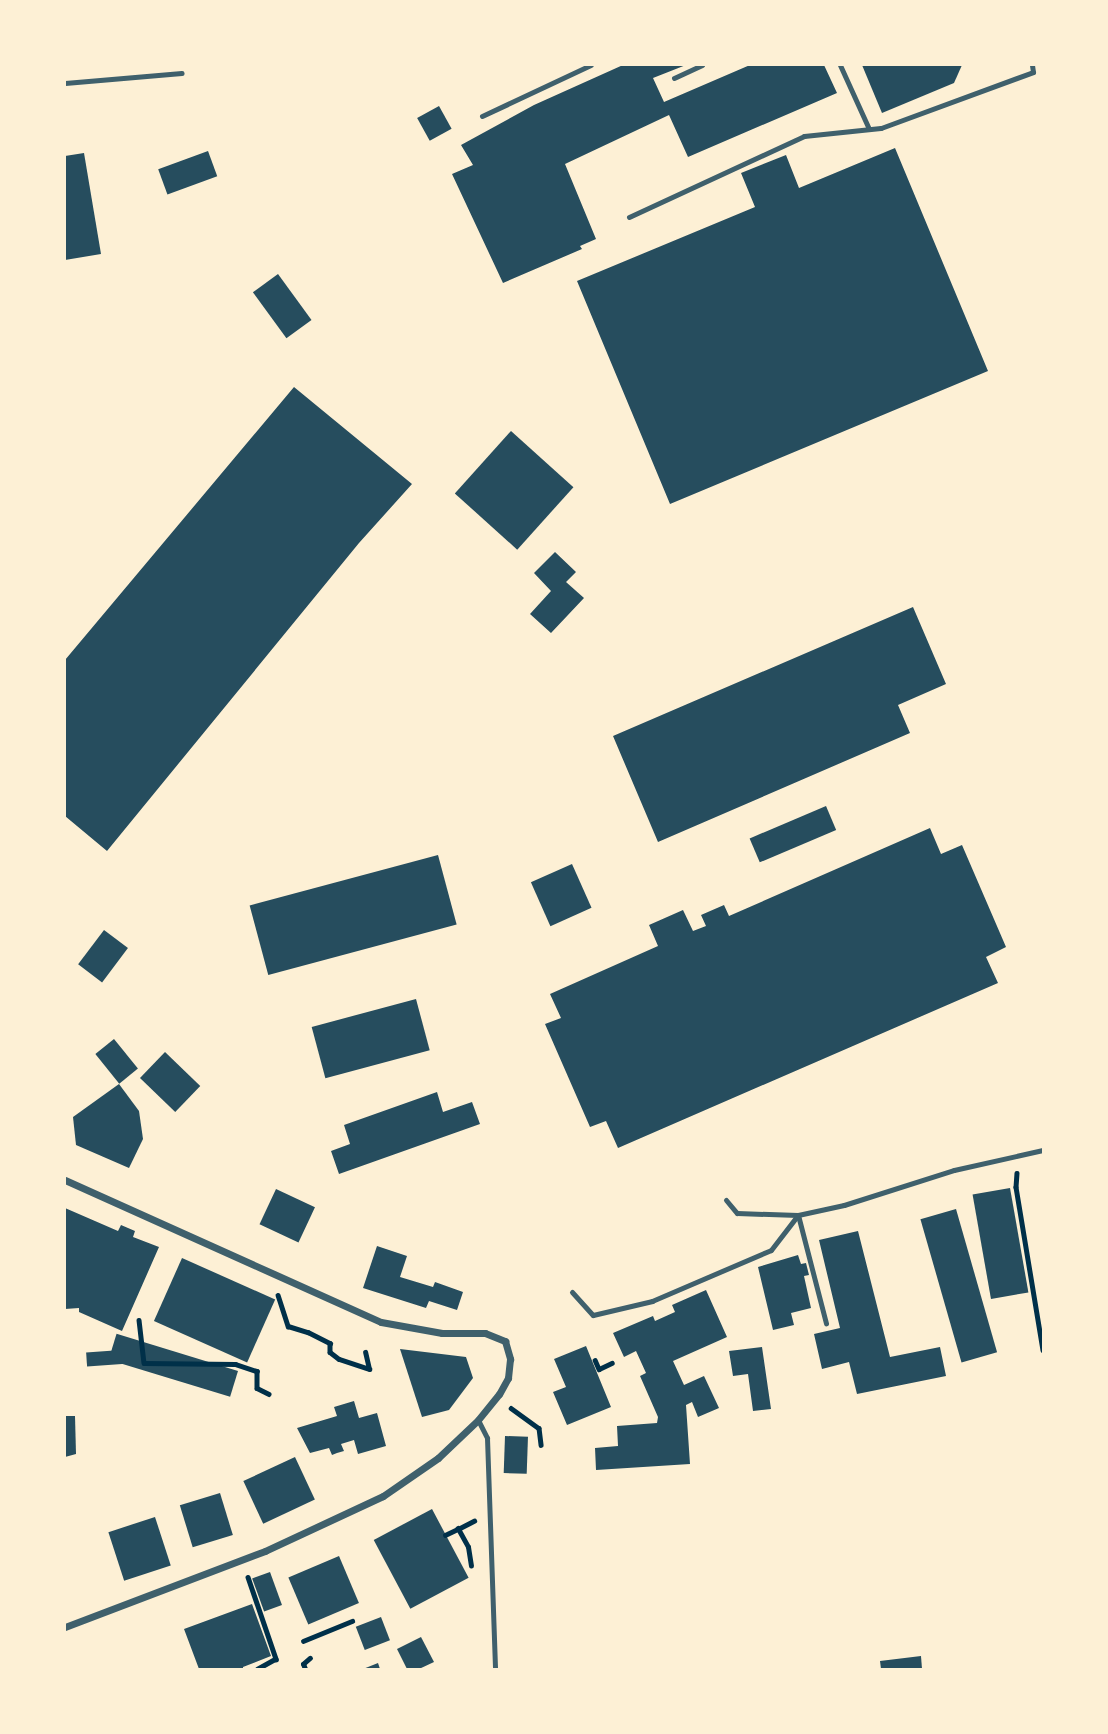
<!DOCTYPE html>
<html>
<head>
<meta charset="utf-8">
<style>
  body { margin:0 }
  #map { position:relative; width:1108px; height:1734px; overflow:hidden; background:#fdf0d5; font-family:Montserrat,sans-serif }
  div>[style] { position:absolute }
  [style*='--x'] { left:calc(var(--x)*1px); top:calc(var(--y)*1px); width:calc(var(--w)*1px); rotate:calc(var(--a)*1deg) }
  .building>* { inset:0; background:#264d5e; transform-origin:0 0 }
  .path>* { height:4.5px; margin:-2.25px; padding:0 2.25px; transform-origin:2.25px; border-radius:2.25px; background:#003049 }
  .service>* { height:5px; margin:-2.5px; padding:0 2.5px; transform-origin:2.5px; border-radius:2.5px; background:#3f606c }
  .minor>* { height:7px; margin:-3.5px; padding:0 3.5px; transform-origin:3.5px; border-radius:3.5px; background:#3f606c }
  span { translate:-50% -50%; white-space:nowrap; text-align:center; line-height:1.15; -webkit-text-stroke:5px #fdf0d5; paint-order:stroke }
  .frame { position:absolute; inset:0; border:66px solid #fdf0d5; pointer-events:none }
</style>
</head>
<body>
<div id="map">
  <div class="building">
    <div style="clip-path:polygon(623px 65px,686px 65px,653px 78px,664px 102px,750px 65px,824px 65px,837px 93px,688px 157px,669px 115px,565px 164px,596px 239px,580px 246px,582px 249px,503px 283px,452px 174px,473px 165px,461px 145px,534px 105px)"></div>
    <div style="clip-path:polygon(862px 65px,962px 65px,954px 83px,882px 113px)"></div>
    <div style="left:439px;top:106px;width:26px;height:25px;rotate:61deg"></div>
    <div style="clip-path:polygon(895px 148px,988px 371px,670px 504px,577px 281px,755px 207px,741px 173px,786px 155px,799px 188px)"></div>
    <div style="left:208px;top:151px;width:27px;height:53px;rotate:70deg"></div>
    <div style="clip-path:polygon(84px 153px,101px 254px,65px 260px,65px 156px)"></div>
    <div style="left:278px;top:274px;width:57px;height:31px;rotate:54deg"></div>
    <div style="clip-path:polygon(294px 387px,412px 484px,359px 543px,107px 851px,65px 816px,65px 660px)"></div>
    <div style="left:511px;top:431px;width:84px;height:84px;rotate:42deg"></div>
    <div style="clip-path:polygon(555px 552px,576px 572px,566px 582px,584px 598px,551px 633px,530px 614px,551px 591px,534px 573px)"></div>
    <div style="clip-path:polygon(913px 607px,946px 684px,898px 705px,910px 733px,658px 842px,613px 736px)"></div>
    <div style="left:826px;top:806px;width:26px;height:83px;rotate:67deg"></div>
    <div style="clip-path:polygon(930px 828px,941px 854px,962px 845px,1006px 947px,986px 957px,998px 983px,618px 1148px,606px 1121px,590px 1127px,545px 1024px,561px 1018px,550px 994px,658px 946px,649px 925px,683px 910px,693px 931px,706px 926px,701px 915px,724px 905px,729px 916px)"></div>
    <div style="left:438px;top:855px;width:72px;height:195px;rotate:75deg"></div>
    <div style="left:572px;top:864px;width:48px;height:45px;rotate:66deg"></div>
    <div style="left:104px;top:930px;width:30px;height:43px;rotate:37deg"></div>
    <div style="left:416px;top:999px;width:53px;height:108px;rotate:75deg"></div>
    <div style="left:114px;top:1039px;width:38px;height:24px;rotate:51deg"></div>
    <div style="left:165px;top:1052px;width:49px;height:36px;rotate:44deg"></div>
    <div style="clip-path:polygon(119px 1084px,139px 1111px,143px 1139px,129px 1168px,76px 1145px,73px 1117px)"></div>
    <div style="clip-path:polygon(437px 1092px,443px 1112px,472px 1102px,480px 1124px,339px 1174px,331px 1151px,350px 1144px,344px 1125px)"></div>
    <div style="left:1010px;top:1188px;width:106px;height:38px;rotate:80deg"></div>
    <div style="left:276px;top:1189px;width:43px;height:39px;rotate:25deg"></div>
    <div style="clip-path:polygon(65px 1208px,118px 1231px,121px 1225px,135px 1231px,133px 1237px,159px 1247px,122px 1331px,79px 1312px,79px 1308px,65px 1309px)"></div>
    <div style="left:956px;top:1209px;width:149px;height:37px;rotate:74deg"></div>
    <div style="clip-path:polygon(858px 1231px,890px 1357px,940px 1347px,946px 1376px,857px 1394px,849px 1362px,822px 1369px,814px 1334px,840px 1328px,819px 1240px)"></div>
    <div style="clip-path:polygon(377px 1246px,407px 1256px,400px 1277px,433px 1287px,435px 1282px,463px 1292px,457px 1310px,429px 1301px,426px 1308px,363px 1288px)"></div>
    <div style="clip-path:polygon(798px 1255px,801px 1264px,806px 1263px,809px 1275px,804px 1276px,811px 1308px,791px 1313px,794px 1325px,773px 1330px,758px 1267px)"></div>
    <div style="left:182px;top:1258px;width:102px;height:69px;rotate:24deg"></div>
    <div style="clip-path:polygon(706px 1290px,727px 1337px,673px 1361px,684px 1385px,704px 1376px,719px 1408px,698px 1417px,692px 1402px,686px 1405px,690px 1464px,596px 1470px,595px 1448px,618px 1446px,617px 1426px,657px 1423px,658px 1417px,640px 1376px,646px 1373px,636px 1351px,624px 1357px,613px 1333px,653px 1316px,655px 1321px,675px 1312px,672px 1305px)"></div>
    <div style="clip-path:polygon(586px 1346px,611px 1407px,567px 1425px,553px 1392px,566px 1387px,554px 1359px)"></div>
    <div style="clip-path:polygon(762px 1347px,771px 1409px,753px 1411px,748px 1374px,733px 1376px,729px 1351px)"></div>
    <div style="left:135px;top:1349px;width:14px;height:49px;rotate:86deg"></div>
    <div style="clip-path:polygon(400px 1349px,466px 1357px,473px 1378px,449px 1410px,422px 1417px)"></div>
    <div style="left:238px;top:1371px;width:27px;height:127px;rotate:107deg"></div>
    <div style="clip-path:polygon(354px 1401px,359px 1418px,377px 1413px,386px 1446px,358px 1454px,354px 1440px,341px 1444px,344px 1451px,337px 1453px,332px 1455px,329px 1448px,310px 1453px,297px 1428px,337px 1416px,334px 1407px)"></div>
    <div style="clip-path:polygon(65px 1416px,75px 1416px,76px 1454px,65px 1457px)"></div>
    <div style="left:505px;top:1436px;width:23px;height:37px;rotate:2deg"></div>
    <div style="left:295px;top:1457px;width:47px;height:57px;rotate:65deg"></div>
    <div style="left:220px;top:1493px;width:44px;height:42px;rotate:73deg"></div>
    <div style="left:432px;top:1509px;width:78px;height:66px;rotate:62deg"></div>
    <div style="left:155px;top:1517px;width:51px;height:49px;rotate:72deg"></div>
    <div style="left:339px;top:1556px;width:51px;height:55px;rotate:67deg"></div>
    <div style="left:270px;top:1572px;width:35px;height:19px;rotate:70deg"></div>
    <div style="clip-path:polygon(252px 1604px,271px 1656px,243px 1667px,243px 1669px,199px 1669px,184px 1629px)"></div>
    <div style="left:381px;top:1617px;width:25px;height:27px;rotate:69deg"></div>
    <div style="clip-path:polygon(421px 1637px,434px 1662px,419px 1669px,407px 1669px,397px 1649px)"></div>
    <div style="clip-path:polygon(921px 1656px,922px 1669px,881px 1669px,880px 1661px)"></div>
    <div style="clip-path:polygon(378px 1663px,380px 1669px,363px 1669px)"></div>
  </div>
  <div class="path">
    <div style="--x:1017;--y:1173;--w:14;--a:94"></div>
    <div style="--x:1016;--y:1187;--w:165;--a:80.6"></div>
    <div style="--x:278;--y:1295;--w:33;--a:72"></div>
    <div style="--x:288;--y:1326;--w:21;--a:17"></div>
    <div style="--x:308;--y:1332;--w:25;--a:27"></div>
    <div style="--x:330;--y:1343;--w:9;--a:90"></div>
    <div style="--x:330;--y:1352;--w:11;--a:38"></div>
    <div style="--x:339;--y:1359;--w:32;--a:18"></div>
    <div style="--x:369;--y:1369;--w:17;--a:-103"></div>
    <div style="--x:139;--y:1320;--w:43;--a:83.4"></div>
    <div style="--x:144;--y:1363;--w:91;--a:0.6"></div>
    <div style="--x:235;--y:1364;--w:23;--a:18"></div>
    <div style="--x:257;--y:1371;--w:17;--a:90"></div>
    <div style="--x:257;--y:1388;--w:13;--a:27"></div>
    <div style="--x:595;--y:1360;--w:10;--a:66"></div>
    <div style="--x:599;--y:1369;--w:14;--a:-25"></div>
    <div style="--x:511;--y:1408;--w:34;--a:36"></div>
    <div style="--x:539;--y:1428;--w:17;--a:83"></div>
    <div style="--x:445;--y:1535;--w:14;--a:-25"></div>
    <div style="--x:471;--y:1566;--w:19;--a:-99"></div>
    <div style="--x:468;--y:1547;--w:21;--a:-119"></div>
    <div style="--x:458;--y:1529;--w:18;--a:-27"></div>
    <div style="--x:248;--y:1577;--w:87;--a:71.1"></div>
    <div style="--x:276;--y:1659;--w:21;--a:151"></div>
    <div style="--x:303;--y:1641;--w:53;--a:-22.2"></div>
    <div style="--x:305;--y:1669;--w:5;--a:-112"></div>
    <div style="--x:303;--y:1664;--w:9;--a:-41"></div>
  </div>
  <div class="service">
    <div style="--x:840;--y:65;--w:70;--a:65.6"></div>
    <div style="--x:674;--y:78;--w:31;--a:-25"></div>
    <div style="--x:65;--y:83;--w:117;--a:-4.9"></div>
    <div style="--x:482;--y:116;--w:120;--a:-25.1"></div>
    <div style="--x:629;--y:217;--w:193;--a:-24.8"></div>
    <div style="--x:804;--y:136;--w:77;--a:-5.9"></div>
    <div style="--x:881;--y:128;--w:162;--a:-20.2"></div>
    <div style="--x:1033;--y:72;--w:7;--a:-98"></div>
    <div style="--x:726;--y:1200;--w:17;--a:50"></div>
    <div style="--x:737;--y:1213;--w:61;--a:1.9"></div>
    <div style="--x:798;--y:1215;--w:47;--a:-12.3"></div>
    <div style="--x:844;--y:1205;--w:115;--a:-17.7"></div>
    <div style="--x:954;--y:1170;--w:91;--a:-12.7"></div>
    <div style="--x:798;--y:1215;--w:112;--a:75.5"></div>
    <div style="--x:572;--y:1292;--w:31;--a:48"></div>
    <div style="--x:593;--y:1315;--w:61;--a:-13.3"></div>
    <div style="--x:652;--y:1301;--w:129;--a:-23.2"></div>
    <div style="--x:771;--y:1250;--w:44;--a:-52.4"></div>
    <div style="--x:478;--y:1420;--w:20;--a:63"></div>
    <div style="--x:487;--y:1438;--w:231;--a:88"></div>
  </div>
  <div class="minor">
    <div style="--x:65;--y:1180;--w:346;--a:24.2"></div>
    <div style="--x:381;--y:1322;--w:62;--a:10.2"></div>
    <div style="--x:442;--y:1333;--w:43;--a:0"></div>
    <div style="--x:485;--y:1333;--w:22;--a:22"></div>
    <div style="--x:505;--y:1341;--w:19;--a:74"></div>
    <div style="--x:510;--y:1359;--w:19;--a:96"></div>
    <div style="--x:508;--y:1378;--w:18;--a:119"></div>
    <div style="--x:499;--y:1394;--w:33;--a:129"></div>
    <div style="--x:478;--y:1420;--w:55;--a:136.5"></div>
    <div style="--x:438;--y:1458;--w:67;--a:145.4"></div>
    <div style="--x:383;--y:1496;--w:130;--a:155"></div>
    <div style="--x:265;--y:1551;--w:214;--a:159.2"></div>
  </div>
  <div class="frame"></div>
</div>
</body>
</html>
